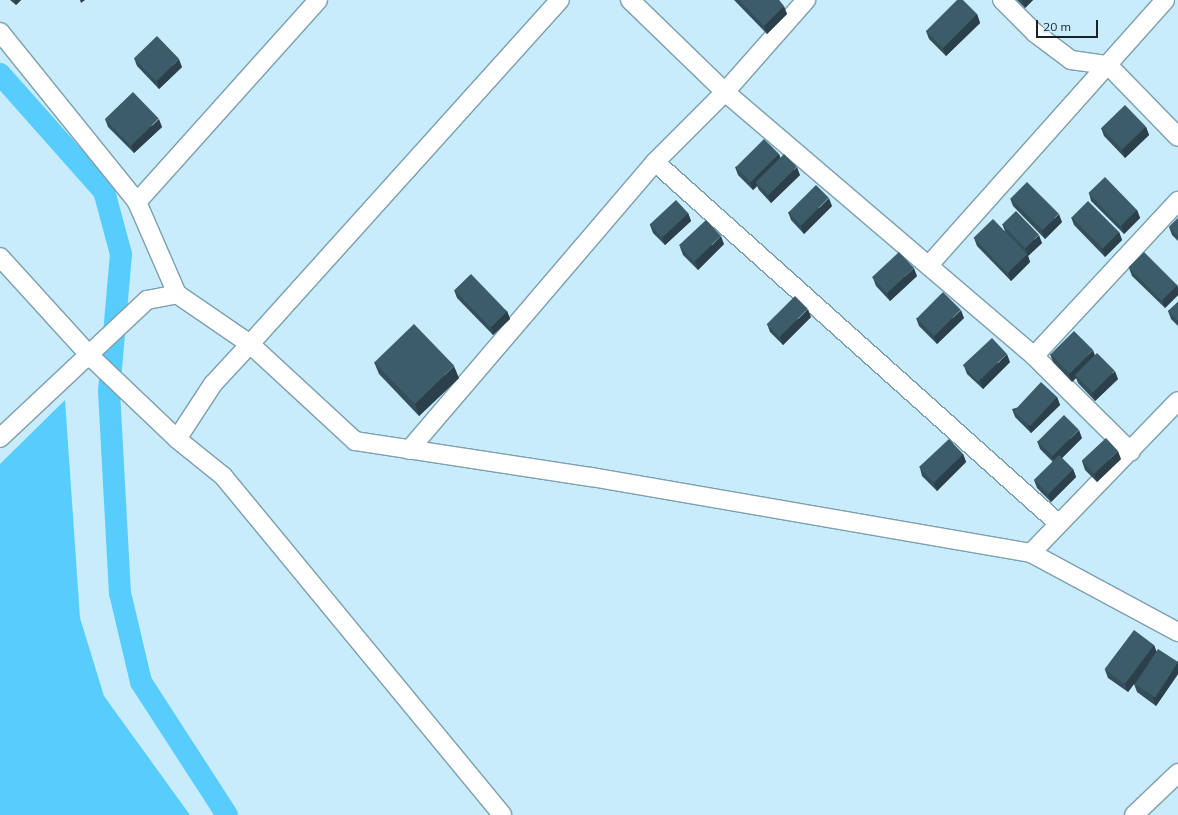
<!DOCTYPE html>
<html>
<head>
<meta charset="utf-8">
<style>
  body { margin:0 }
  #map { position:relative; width:1178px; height:815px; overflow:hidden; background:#c9ecfc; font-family:Mulish,sans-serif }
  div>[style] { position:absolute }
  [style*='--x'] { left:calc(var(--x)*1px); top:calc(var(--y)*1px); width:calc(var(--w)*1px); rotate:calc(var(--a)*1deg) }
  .water>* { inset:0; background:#56cdfd }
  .canal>* { height:22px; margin:-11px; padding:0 11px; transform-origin:11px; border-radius:11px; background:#56cdfd }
  .roads { filter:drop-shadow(1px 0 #7d9fae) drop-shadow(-1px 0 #7d9fae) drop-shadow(0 1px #7d9fae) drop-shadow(0 -1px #7d9fae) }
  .street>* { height:18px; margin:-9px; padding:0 9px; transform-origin:9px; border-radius:9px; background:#fff }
  .secondary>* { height:22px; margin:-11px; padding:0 11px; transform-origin:11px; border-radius:11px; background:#fff }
  .wall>* { inset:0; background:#344f5b }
  .shaded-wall>* { inset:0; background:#2b404a }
  .building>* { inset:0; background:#3d5c6a; transform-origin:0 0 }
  span { translate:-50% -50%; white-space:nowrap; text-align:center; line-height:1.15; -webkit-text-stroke:4px #c9ecfc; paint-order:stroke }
  .scale { position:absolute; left:1036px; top:20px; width:62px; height:18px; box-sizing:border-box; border:2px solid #162329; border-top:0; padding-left:5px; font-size:12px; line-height:14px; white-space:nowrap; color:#162329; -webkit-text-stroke:3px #c9ecfc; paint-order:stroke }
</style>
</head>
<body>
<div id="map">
  <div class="water">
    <div style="clip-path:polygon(65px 400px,80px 618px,104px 696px,190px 815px,0 815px,0 464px)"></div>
  </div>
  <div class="canal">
    <div style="--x:0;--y:74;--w:157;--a:48.4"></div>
    <div style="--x:104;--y:191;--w:65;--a:74.9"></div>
    <div style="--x:121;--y:254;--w:138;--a:95"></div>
    <div style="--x:109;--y:391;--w:202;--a:86.9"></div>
    <div style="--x:120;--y:593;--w:91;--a:76.7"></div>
    <div style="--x:141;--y:682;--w:158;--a:57.1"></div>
  </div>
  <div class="roads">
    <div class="street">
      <div style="--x:630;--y:0;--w:132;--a:44.1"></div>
      <div style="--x:725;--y:92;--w:406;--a:40.5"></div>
      <div style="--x:1034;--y:356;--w:136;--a:44.7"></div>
      <div style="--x:1002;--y:0;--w:47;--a:45"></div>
      <div style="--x:1035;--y:33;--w:45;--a:36.9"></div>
      <div style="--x:1071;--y:60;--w:37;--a:8"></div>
      <div style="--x:1108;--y:65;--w:100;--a:45.8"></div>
      <div style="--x:0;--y:32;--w:218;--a:51.1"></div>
      <div style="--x:655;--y:162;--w:542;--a:41.86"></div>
      <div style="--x:0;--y:257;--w:134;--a:47.7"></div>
      <div style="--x:929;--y:265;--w:355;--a:-48.3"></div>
      <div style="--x:177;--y:294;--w:100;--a:-113.5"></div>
      <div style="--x:137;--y:202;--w:271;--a:-48.1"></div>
      <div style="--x:1034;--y:356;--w:212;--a:-47.1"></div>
      <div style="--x:91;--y:357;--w:119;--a:43.6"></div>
      <div style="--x:177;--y:439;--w:66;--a:-56.8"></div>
      <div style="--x:213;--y:384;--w:54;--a:-47.2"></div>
      <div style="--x:250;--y:344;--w:143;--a:42.7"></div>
      <div style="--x:355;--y:441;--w:239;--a:8.7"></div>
      <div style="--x:591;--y:477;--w:447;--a:9.8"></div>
      <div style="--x:1031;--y:553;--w:167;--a:28.3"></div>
      <div style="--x:0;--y:438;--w:202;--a:-43.2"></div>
      <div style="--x:147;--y:300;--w:31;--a:-11"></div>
      <div style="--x:177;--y:294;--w:88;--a:34.4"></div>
      <div style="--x:250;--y:344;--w:463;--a:-48"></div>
      <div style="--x:177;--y:439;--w:59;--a:38.8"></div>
      <div style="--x:223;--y:476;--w:439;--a:50.5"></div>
      <div style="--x:409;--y:450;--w:379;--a:-49.5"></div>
      <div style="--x:655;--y:162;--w:99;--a:-45"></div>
      <div style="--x:725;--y:92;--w:123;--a:-48.6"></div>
      <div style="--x:1031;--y:553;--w:211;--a:-46"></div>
      <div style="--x:1134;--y:815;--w:61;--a:-43.7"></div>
    </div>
    <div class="secondary">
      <div style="--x:90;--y:356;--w:1;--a:45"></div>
    </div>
  </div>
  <div class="wall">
    <div style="clip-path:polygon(10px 0,21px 0,16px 5px)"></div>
    <div style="clip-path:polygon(734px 0,779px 0,787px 14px,767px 34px)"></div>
    <div style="clip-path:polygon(1017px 0,1033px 0,1025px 8px)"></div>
    <div style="clip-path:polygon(977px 14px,980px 23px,946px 56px,929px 39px,926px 31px)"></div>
    <div style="clip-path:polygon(134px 58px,182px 67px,159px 89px,137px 66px)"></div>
    <div style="clip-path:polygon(105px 119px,162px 127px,134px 153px,108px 127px)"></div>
    <div style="clip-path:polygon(1146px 127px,1149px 135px,1125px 158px,1104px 136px,1101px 128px)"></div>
    <div style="clip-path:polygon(779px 154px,780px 158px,800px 175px,771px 203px,759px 190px,757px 186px,753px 190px,738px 175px,735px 167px)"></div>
    <div style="clip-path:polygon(1089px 193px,1137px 210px,1140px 218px,1124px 234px,1091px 201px)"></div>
    <div style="clip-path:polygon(1010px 198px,1062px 222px,1045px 239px,1013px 206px)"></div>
    <div style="clip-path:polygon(832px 206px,804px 234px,791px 220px,788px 212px)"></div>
    <div style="clip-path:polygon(688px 213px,691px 221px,665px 245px,653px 233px,650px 225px)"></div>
    <div style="clip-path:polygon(1071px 217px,1119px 232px,1122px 240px,1105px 257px,1074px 225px)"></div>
    <div style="clip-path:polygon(1178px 218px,1178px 241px,1172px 235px,1169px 227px)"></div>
    <div style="clip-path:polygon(1002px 224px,1042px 243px,1028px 256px,1028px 255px,1030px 262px,1011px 281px,977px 246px,974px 238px,1005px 231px)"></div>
    <div style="clip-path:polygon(724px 244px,698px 270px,683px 255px,680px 247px)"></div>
    <div style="clip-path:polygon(1129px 268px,1177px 285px,1178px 288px,1178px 295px,1165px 308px,1132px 276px)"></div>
    <div style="clip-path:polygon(917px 276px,890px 301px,876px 286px,873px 278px)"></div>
    <div style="clip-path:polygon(454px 290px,507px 311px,510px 319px,493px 335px,457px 298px)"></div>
    <div style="clip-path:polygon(1178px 302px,1178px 326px,1171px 319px,1168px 311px)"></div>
    <div style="clip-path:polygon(811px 317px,783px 345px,770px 332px,767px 324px)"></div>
    <div style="clip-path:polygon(916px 318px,964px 318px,937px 344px,919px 326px)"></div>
    <div style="clip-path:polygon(1050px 354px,1095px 355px,1118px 379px,1095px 401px,1078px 383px,1076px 378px,1072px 382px,1053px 362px)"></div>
    <div style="clip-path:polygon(374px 362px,459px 378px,419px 416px,379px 374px)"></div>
    <div style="clip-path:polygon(1010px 362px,983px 389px,967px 374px,964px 366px)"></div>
    <div style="clip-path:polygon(1057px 397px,1060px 405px,1031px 433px,1015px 417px,1012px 409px)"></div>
    <div style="clip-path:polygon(1082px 438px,1062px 458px,1073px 469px,1076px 477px,1051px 502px,1037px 488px,1034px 480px,1053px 462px,1040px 449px,1037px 441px)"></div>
    <div style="clip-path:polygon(963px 454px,966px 462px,937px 491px,922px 476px,920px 468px)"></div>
    <div style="clip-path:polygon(1121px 459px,1097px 482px,1085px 470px,1082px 461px)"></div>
    <div style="clip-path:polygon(1154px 645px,1156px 651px,1178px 662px,1178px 674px,1156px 706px,1137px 692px,1134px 684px,1128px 692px,1108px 678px,1105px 670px)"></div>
  </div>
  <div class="shaded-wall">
    <div style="clip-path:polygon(14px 0,21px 0,16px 5px)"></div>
    <div style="clip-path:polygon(80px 0,85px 0,81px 3px)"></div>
    <div style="clip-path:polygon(1022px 0,1033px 0,1025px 8px)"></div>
    <div style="clip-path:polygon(784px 6px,787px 14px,767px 34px,764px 26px)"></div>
    <div style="clip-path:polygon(977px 14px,980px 23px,946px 56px,943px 48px)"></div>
    <div style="clip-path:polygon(179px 59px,182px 67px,159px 89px,157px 81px)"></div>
    <div style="clip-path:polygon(159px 119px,162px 127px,134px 153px,132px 145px)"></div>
    <div style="clip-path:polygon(1146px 127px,1149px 135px,1125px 158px,1122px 150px)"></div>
    <div style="clip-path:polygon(779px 154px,782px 162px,756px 182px,757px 186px,753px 190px,750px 182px)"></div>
    <div style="clip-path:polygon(797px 167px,800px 175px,771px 203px,768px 195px)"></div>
    <div style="clip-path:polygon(829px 198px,832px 206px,804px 234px,801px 226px)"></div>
    <div style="clip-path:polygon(1137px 210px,1140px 218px,1124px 234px,1121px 226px)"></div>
    <div style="clip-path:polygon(688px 213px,691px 221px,665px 245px,662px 237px)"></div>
    <div style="clip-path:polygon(1059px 214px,1062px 222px,1045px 239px,1042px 231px)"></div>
    <div style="clip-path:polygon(1119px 232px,1122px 240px,1105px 257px,1102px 249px)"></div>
    <div style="clip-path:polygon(1039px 235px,1042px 243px,1028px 256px,1026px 248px)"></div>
    <div style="clip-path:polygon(721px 236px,724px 244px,698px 270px,695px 262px)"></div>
    <div style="clip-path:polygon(1027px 254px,1030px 262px,1011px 281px,1008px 273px)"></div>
    <div style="clip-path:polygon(914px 268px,917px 276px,890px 301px,887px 293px)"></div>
    <div style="clip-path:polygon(1177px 285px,1178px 288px,1178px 295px,1165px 308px,1162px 300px)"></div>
    <div style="clip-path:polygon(808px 309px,811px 317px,783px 345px,780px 337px)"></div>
    <div style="clip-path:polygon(961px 310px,964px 318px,937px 344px,934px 336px)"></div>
    <div style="clip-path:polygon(507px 311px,510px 319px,493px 335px,491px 327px)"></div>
    <div style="clip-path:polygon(1093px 350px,1096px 358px,1075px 375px,1076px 378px,1072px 382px,1069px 374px)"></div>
    <div style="clip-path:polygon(1007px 354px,1010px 362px,983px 389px,980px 381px)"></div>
    <div style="clip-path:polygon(454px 366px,459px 378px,419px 416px,415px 404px)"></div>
    <div style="clip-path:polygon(1115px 371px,1118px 379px,1095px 401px,1092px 393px)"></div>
    <div style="clip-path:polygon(1057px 397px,1060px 405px,1031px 433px,1028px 425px)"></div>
    <div style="clip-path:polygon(1079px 430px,1082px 438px,1055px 465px,1052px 456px)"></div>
    <div style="clip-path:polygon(1118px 451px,1121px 459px,1097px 482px,1094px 474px)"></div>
    <div style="clip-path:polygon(963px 454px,966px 462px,937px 491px,934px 483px)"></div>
    <div style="clip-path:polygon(1073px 469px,1076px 477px,1051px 502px,1048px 494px)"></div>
    <div style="clip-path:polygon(1154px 645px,1157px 653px,1128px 692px,1125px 684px)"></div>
    <div style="clip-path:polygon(1178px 662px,1178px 674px,1156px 706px,1153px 698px)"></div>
  </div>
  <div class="building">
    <div style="clip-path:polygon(739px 0,779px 0,784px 6px,764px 26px)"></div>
    <div style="clip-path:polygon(957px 0,963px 0,977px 14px,943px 48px,926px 31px)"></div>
    <div style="left:157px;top:36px;width:32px;height:32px;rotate:46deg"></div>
    <div style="left:133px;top:92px;width:37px;height:39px;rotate:46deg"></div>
    <div style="left:1125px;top:105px;width:30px;height:33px;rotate:46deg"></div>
    <div style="left:764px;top:139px;width:21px;height:40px;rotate:45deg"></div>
    <div style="left:784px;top:154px;width:18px;height:40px;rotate:45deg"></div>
    <div style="left:1105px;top:177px;width:46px;height:23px;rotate:46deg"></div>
    <div style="left:1027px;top:182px;width:45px;height:23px;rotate:45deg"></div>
    <div style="left:816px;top:185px;width:18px;height:39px;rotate:45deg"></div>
    <div style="left:676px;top:200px;width:18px;height:36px;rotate:47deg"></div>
    <div style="left:1088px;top:201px;width:44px;height:23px;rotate:45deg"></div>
    <div style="left:1016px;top:211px;width:33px;height:19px;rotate:46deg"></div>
    <div style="clip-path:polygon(1178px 218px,1178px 236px,1169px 227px)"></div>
    <div style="left:993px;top:219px;width:49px;height:27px;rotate:46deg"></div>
    <div style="left:706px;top:220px;width:22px;height:37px;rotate:47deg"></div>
    <div style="left:899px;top:252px;width:22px;height:37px;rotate:47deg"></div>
    <div style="left:1144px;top:252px;width:47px;height:22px;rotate:45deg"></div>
    <div style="left:471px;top:274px;width:52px;height:23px;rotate:46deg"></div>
    <div style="left:943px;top:292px;width:25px;height:37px;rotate:45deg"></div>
    <div style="left:795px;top:296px;width:18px;height:40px;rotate:45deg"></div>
    <div style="clip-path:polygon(1178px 302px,1178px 321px,1168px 311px)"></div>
    <div style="left:414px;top:324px;width:58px;height:55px;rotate:46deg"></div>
    <div style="left:1074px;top:331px;width:27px;height:33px;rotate:45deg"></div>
    <div style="left:992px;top:338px;width:22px;height:40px;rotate:47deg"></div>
    <div style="left:1097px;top:353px;width:25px;height:31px;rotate:45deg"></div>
    <div style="left:1041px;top:382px;width:22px;height:40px;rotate:43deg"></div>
    <div style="left:1064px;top:415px;width:21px;height:37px;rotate:45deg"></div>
    <div style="left:1106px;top:438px;width:18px;height:33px;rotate:47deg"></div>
    <div style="left:949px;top:439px;width:21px;height:41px;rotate:47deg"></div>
    <div style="left:1059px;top:455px;width:20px;height:35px;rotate:45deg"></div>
    <div style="left:1134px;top:630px;width:25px;height:49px;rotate:37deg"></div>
    <div style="left:1158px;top:649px;width:24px;height:42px;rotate:33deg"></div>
  </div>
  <div class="scale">20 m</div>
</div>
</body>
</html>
